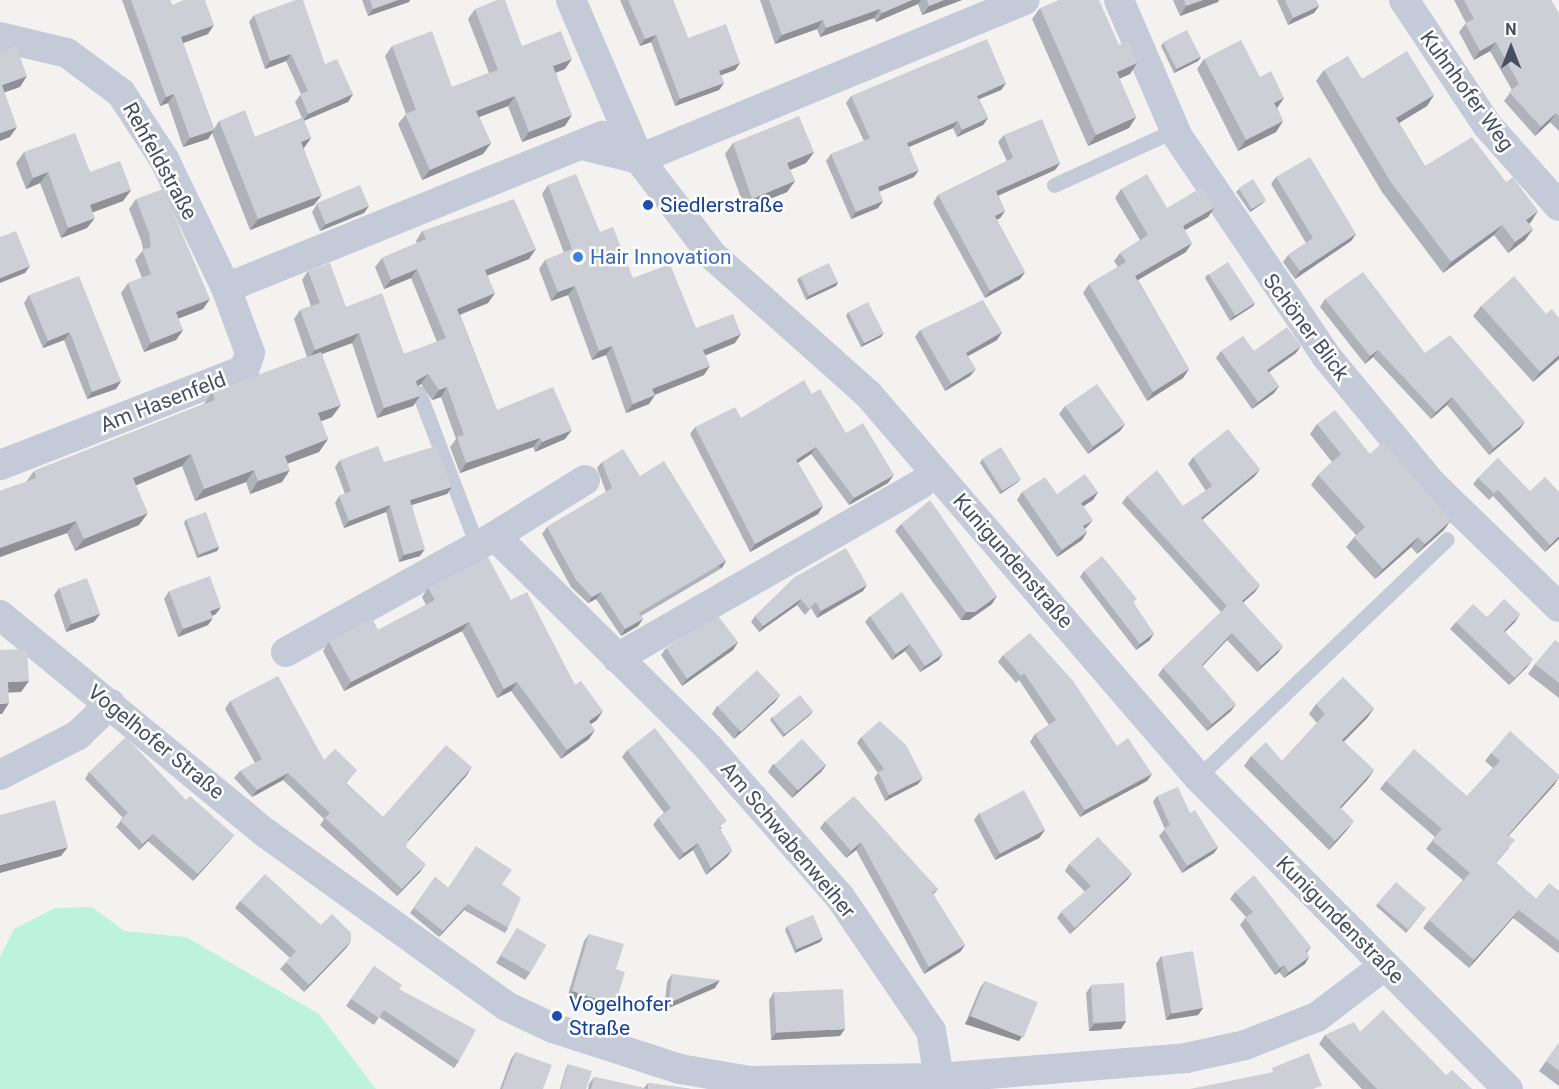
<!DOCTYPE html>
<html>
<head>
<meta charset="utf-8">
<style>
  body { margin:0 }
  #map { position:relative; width:1559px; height:1089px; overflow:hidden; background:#f4f1f1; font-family:Roboto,sans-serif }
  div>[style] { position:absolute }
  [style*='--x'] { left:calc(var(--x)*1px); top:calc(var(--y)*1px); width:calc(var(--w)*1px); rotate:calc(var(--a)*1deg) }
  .green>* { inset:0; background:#bdf3dd }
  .service>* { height:15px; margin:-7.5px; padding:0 7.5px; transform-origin:7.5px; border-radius:7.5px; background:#c4cad7 }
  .minor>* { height:30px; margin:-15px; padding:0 15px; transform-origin:15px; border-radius:15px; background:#c4cad7 }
  .wall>* { inset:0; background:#b0b2b9 }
  .shaded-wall>* { inset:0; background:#909196; transform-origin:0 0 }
  .building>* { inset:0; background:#cdcfd7; transform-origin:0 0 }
  .dots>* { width:16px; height:16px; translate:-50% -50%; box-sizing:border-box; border:3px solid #fff; border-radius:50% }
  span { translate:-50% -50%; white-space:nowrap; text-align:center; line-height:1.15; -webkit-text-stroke:5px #fff; paint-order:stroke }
  .street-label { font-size:21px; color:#475060 }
  .transit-label { font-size:21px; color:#164399 }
  .left { translate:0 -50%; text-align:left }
  .shop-label { font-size:21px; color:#366cbe }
  .north { position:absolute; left:1481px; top:18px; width:60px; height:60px; -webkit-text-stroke:4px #fff; paint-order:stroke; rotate:0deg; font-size:16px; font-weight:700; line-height:24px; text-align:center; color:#475060 }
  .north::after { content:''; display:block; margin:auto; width:21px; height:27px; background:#475060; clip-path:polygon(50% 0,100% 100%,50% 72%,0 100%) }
</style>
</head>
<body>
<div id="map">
  <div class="green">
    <div style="clip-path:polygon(92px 907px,124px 931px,186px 937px,319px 1014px,376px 1089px,0 1089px,0 957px,14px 929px,55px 908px)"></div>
  </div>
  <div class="service">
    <div style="--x:1054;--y:185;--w:133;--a:-24.4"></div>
    <div style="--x:419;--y:393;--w:164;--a:69.2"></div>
    <div style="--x:1198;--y:777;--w:344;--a:-43.7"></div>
  </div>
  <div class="minor">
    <div style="--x:571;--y:0;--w:173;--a:66.8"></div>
    <div style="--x:639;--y:159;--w:122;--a:52.7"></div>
    <div style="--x:713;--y:256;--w:208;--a:41.7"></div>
    <div style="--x:868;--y:394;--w:506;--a:49.25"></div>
    <div style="--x:1198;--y:777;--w:440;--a:45.2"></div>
    <div style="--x:1119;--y:0;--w:149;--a:66.7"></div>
    <div style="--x:1178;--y:137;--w:264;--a:55.9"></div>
    <div style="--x:1326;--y:356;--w:165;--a:50.4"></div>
    <div style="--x:1431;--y:483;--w:178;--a:44.1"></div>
    <div style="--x:1404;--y:0;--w:150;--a:56.4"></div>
    <div style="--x:1487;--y:125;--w:108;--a:48.4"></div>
    <div style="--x:0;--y:37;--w:69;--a:13.4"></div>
    <div style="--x:67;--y:53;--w:67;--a:36.5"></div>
    <div style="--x:121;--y:93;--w:79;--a:56.9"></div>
    <div style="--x:164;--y:159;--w:143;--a:64.3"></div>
    <div style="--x:226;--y:288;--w:69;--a:69.7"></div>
    <div style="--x:250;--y:353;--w:18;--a:109"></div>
    <div style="--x:244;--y:370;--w:262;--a:158.7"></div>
    <div style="--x:586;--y:146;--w:55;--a:13.8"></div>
    <div style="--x:639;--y:159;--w:417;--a:-22.4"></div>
    <div style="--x:226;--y:288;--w:406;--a:-22"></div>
    <div style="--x:495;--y:536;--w:106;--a:-31.9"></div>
    <div style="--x:0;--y:615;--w:345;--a:39.4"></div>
    <div style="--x:267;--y:834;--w:294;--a:35.7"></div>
    <div style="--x:506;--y:1006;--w:52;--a:25.1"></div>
    <div style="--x:553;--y:1028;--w:133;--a:17.9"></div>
    <div style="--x:680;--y:1069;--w:71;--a:9.7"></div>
    <div style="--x:750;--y:1081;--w:189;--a:-0.9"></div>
    <div style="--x:939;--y:1078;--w:248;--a:-4.6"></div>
    <div style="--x:1186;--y:1058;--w:60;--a:-12.4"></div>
    <div style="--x:1245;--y:1045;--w:77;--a:-21.3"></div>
    <div style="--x:1317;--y:1017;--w:84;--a:-37.3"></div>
    <div style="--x:286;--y:652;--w:239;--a:-29"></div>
    <div style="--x:495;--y:536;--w:301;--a:44.7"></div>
    <div style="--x:709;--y:748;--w:198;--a:48.7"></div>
    <div style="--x:840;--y:897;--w:162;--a:55.8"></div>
    <div style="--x:931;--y:1031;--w:48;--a:80.3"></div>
    <div style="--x:617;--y:658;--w:350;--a:-29.8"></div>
    <div style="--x:0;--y:775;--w:88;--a:-27.1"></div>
    <div style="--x:78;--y:735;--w:45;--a:-44.1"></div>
  </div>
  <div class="wall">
    <div style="clip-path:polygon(122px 0,170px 0,172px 5px,208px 34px,183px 43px,214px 129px,219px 121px,255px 137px,302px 118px,295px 102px,301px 94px,286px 61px,265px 69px,249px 22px,254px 15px,325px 64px,353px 94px,348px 102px,304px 121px,311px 138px,304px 148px,314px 205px,250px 230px,212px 133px,208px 139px,183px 147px,168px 103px,160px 106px)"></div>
    <div style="clip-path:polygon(362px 0,410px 0,409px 2px,368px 16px)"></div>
    <div style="clip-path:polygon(620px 0,673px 0,688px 38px,740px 63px,735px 70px,721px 75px,724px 83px,719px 90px,675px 106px,651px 42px,640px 46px)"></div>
    <div style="clip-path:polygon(760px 0,962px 0,922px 15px,918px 4px,876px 22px,874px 18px,820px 37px,817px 29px,775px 44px)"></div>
    <div style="clip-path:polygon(1173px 0,1219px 0,1218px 2px,1180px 16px)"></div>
    <div style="clip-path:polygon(1277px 0,1316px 0,1319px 6px,1314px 13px,1288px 25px)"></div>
    <div style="clip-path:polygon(1454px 0,1551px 0,1559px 14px,1559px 131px,1550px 122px,1535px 136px,1504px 101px,1512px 90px,1490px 51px,1474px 60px,1459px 32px,1466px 23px)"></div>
    <div style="clip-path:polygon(1040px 8px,1119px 45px,1137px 63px,1130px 74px,1119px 79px,1136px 117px,1129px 128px,1088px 146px,1032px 19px)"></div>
    <div style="clip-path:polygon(475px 9px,522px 46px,565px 69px,556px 73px,565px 126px,522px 142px,508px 106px,479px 117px,491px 143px,483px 154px,422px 180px,398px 124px,406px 114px,385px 56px,392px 46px,452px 87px,489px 73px,468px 19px)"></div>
    <div style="clip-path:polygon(1163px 43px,1201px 57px,1198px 61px,1174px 73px,1161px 46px)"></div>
    <div style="clip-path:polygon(1204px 59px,1260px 77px,1284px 98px,1277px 108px,1283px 121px,1276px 132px,1238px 151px,1197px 69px)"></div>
    <div style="clip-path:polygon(1324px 70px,1434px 95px,1427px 106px,1399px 123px,1425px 166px,1531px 222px,1529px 224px,1533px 229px,1525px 240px,1508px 253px,1494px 235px,1443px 273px,1382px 192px,1316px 81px)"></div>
    <div style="clip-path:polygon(1006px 83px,1001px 90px,979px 99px,988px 118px,983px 125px,957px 137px,953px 128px,909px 147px,914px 177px,879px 192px,883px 201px,878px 208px,851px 219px,826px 161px,831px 154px,864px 141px,846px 103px,851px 96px)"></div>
    <div style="clip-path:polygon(1004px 135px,1060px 163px,1055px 170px,998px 195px,1005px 211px,1000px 218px,997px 220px,1025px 272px,1020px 279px,985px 298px,933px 203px,938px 195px,1007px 161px,998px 142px)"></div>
    <div style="clip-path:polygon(733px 143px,814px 152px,806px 163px,790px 170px,795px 181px,787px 192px,745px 209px,725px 154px)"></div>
    <div style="clip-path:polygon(24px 152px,90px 172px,131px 190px,123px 201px,93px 212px,87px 228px,61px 238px,40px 183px,26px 189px,16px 163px)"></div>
    <div style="clip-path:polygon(1276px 177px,1356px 234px,1351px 241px,1295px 279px,1283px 262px,1288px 255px,1306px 243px,1271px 184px)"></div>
    <div style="clip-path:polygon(548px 185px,600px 232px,633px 278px,696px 328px,735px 343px,705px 355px,704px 375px,655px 395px,649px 404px,626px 413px,606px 355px,592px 360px,568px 295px,551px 301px,539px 269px,545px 260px,564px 253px,542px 194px)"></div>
    <div style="clip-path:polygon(1121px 189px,1167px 208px,1214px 208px,1208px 217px,1185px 230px,1186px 252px,1138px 280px,1189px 369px,1183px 378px,1147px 401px,1083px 293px,1089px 284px,1118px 267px,1114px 261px,1120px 253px,1140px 240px,1115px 198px)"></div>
    <div style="clip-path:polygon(1239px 189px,1263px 203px,1250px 212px,1236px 192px)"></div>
    <div style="clip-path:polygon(136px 199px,203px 309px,178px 319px,183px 330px,176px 340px,144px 352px,121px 293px,128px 283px,142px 278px,135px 260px,143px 250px,142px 243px,129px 209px)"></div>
    <div style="clip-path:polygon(317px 204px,369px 206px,364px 213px,320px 231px,312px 212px)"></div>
    <div style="clip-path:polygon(422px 231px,529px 259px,487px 276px,495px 293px,488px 303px,460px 315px,497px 410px,565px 439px,535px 452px,533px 447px,460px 473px,450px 447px,456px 439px,441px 397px,432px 400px,421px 384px,417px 386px,420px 396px,413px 406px,377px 418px,352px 343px,322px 354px,332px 417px,321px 421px,328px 439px,319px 452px,288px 463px,282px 482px,250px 494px,246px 482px,195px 501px,182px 466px,136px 485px,139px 525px,75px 551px,67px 533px,0 557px,0 491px,26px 482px,34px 471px,204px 404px,212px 392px,307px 357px,294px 319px,300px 310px,311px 306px,302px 280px,308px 271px,346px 307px,404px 354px,437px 342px,411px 278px,384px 289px,375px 267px,382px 258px,417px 243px,416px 241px)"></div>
    <div style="clip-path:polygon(1208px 274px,1255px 303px,1253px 306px,1230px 321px,1205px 278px)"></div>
    <div style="clip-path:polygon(800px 277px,838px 282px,836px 286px,806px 300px,797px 280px)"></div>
    <div style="clip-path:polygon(29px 295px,121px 381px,116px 389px,87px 399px,64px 340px,43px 348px,24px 303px)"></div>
    <div style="clip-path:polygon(1325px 299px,1425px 353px,1520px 429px,1489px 455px,1447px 405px,1431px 419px,1373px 357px,1365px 364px,1320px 307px)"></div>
    <div style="clip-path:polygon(1481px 306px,1546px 314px,1559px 359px,1533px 382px,1473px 316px)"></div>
    <div style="clip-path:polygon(848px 312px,881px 337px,861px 347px,846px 316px)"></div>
    <div style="clip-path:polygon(920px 330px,1002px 332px,997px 340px,968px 356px,970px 376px,945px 391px,915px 337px)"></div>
    <div style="clip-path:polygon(1221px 351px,1254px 351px,1296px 353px,1269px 372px,1279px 386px,1274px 393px,1252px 409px,1216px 358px)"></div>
    <div style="clip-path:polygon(812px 394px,888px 483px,849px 505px,811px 454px,798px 463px,823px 506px,818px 514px,750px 552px,690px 434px,695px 427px,741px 418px)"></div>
    <div style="clip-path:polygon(1065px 406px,1125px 424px,1120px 431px,1088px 454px,1059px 414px)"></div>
    <div style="clip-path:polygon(1317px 424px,1370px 454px,1444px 530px,1417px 554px,1411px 547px,1375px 579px,1346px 547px,1356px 535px,1311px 485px,1318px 475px,1332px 462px,1310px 434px)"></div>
    <div style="clip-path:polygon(1193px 457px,1255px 476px,1202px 519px,1255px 592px,1243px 602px,1278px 653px,1257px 672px,1227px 640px,1202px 666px,1231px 711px,1207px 731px,1158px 675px,1163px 668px,1221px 612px,1122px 503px,1127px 496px,1183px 506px,1206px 491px,1188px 464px)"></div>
    <div style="clip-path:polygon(1498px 458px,1559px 539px,1545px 552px,1493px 496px,1489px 500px,1473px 484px,1478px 478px)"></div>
    <div style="clip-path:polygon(982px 459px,1018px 482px,1000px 494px,980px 463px)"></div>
    <div style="clip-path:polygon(340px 460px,384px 462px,452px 487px,447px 494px,412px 505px,420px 556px,399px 562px,386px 512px,344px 528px,335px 503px,339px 496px,345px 494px,335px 467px)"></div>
    <div style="clip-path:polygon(602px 462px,640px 476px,722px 568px,641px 616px,643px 619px,638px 626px,621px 636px,596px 599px,588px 603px,571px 587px,542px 534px,547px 527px,606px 492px,597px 468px)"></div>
    <div style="clip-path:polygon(1022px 492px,1057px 494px,1098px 492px,1093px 500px,1083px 506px,1087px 527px,1085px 529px,1087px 532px,1082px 540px,1057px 557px,1017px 500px)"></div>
    <div style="clip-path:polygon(186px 519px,219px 547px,217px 551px,197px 558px,184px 523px)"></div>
    <div style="clip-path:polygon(901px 524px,992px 604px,969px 620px,961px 620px,895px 531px)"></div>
    <div style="clip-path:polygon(1084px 571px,1134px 603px,1150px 640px,1136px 650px,1080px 577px)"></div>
    <div style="clip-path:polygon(795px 577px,863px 591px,817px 618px,811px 608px,805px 615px,797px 605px,759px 632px,751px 622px,755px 616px)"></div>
    <div style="clip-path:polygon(59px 588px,100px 614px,94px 622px,66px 632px,54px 595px)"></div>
    <div style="clip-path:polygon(428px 588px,511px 600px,575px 685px,597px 720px,591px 724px,589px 739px,561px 759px,511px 691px,497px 698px,462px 631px,344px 691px,323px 651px,329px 642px,378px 630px,426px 605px,422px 597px)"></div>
    <div style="clip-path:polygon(169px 591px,216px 614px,212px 616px,208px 625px,178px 637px,164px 599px)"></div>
    <div style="clip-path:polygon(870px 616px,939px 660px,920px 672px,905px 651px,892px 660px,865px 622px)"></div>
    <div style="clip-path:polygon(1487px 617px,1515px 622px,1505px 632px,1527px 667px,1509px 685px,1450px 629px,1456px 622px)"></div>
    <div style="clip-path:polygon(738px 642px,733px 650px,682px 686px,661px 655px,666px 648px)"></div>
    <div style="clip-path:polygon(1559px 643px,1559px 698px,1528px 674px,1535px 664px)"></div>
    <div style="clip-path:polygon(1003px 655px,1152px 774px,1147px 781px,1080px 817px,1030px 742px,1035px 734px,1049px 725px,1019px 680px,1016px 683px,998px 662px)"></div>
    <div style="clip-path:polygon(230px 701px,324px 760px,357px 770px,346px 783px,383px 817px,467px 775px,407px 842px,406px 847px,420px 872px,397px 896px,320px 825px,324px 819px,283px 780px,252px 797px,234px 778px,240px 771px,255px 763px,225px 709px)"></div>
    <div style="clip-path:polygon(775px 702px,734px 739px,712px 714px,717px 706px)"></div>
    <div style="clip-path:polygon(1316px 704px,1374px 708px,1367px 718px,1344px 742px,1374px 770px,1367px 780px,1341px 808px,1347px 830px,1329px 850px,1244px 766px,1251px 756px,1282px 761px,1317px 723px,1309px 714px)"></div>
    <div style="clip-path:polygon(813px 711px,810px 715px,783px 737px,770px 720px,772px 717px)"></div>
    <div style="clip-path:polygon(861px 737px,918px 784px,885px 801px,874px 778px,878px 773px,857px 743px)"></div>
    <div style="clip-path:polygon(627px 750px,722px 828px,720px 829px,732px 850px,727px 857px,706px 875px,693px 850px,679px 860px,653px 825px,658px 818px,664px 813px,622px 757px)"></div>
    <div style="clip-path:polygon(1491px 753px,1555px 784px,1509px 835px,1509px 848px,1496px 863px,1536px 899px,1559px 891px,1559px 951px,1558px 953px,1513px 918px,1469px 968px,1423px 928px,1429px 920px,1463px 880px,1426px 849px,1435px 837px,1380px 789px,1386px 781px,1467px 796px,1493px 768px,1485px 761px)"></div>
    <div style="clip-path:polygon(773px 764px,826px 765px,821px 772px,792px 798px,768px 772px)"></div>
    <div style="clip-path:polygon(89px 772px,186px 800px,234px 835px,229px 841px,193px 881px,148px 841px,139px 850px,116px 827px,123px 818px,85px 779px)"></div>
    <div style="clip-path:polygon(1157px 796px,1218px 847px,1214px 853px,1182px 873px,1159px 836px,1165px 829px,1153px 802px)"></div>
    <div style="clip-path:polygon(979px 813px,1045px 830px,1039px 838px,995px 860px,974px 820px)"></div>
    <div style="clip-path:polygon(825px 821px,938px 889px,933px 895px,965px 945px,960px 952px,924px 974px,856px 850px,846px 858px,820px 828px)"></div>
    <div style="clip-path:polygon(1069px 864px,1132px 873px,1128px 879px,1070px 934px,1057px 918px,1061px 912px,1085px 892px,1065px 871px)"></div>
    <div style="clip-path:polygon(435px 877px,448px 888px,502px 884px,508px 928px,505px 933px,464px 910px,439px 937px,410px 913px)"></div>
    <div style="clip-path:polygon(1235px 892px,1311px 947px,1307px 953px,1309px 957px,1305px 964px,1284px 978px,1279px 972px,1275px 975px,1240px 925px,1246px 917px,1230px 899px)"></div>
    <div style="clip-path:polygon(240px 901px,321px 925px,351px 941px,346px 948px,304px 992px,280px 969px,290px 958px,235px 908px)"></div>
    <div style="clip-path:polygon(1378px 903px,1426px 908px,1406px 933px,1376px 906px)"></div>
    <div style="clip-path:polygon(787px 926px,823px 938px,820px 942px,795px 953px,785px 930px)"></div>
    <div style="clip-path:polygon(517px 928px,530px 973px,525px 980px,496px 963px)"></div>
    <div style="clip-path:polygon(589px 934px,616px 969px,610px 1012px,567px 998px,584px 941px)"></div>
    <div style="clip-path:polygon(1161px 956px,1203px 1008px,1198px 1015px,1166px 1020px,1156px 964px)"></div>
    <div style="clip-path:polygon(374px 966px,459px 1061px,454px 1068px,379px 1017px,374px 1025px,346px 1006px)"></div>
    <div style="clip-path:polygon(672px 974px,715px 988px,664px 1010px,667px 982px)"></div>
    <div style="clip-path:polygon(985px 981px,1019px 1041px,965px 1024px,980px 988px)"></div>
    <div style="clip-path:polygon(1091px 986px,1126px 1021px,1121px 1029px,1089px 1031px,1086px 993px)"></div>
    <div style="clip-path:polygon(774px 992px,840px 1036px,771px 1040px,769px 1000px)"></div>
    <div style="clip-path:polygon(1360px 1032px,1446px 1075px,1472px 1089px,1362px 1089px,1319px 1044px,1325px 1035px)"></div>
    <div style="clip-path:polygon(1559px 1043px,1559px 1086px,1539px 1071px)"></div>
    <div style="clip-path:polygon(516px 1052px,543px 1089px,500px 1089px,511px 1059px)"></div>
    <div style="clip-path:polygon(568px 1064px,586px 1089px,560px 1089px,566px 1068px)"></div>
    <div style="clip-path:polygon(594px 1077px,644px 1088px,648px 1083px,691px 1089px,588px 1089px,589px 1084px)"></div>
  </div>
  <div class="shaded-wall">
    <div style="clip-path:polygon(398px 0,410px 0,409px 2px,368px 16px,373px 9px)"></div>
    <div style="clip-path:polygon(912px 0,921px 0,918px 4px,876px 22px,882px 13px)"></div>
    <div style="clip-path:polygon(944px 0,962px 0,922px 15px,929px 6px)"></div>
    <div style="clip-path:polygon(1203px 0,1219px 0,1218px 2px,1180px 16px,1186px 6px)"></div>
    <div style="clip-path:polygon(1319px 6px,1314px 13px,1288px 25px,1293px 18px)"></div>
    <div style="clip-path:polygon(880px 9px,874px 18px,820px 37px,826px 28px)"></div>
    <div style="clip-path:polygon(823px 20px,817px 29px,775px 44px,782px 35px)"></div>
    <div style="clip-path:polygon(214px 25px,208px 34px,175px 46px,181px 37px)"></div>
    <div style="clip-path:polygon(656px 35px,651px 42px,640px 46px,645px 39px)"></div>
    <div style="clip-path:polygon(1496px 42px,1490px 51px,1474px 60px,1480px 51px)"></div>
    <div style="clip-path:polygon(291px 54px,286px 61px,265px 69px,270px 61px)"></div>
    <div style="clip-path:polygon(1201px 57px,1198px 61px,1174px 73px,1177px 69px)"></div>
    <div style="clip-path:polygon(572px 59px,565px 69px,546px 76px,553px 66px)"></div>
    <div style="clip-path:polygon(740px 63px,735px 70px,714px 78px,719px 71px)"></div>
    <div style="clip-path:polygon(1137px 63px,1130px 74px,1109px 83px,1117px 72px)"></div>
    <div style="clip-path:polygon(27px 76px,20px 87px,0 94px,2px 85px)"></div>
    <div style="clip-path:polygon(724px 83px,719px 90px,675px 106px,680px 99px)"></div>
    <div style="clip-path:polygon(1006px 83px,1001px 90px,972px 102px,977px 96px)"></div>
    <div style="clip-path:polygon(174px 94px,168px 103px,160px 106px,166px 97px)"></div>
    <div style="clip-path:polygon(353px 94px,348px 102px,303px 121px,308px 114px)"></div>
    <div style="clip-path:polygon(1434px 95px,1427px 106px,1389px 129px,1396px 118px)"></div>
    <div style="clip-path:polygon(515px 96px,508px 106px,469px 121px,476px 111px)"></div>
    <div style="clip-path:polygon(1284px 98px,1277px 108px,1274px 103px)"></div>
    <div style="clip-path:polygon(1556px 113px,1550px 122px,1535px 136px,1541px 127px)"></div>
    <div style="clip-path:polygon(572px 115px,565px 126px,522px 142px,529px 132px)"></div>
    <div style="clip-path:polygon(1136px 117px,1129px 128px,1088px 146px,1096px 135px)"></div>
    <div style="clip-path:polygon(988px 118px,983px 125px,957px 137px,962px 130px)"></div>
    <div style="clip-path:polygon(958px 121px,953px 128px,902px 150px,907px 143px)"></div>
    <div style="clip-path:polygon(1283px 121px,1276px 132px,1238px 151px,1246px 140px)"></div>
    <div style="clip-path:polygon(17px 127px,10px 137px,0 141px,0 133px)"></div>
    <div style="clip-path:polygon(214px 130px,208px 139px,183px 147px,190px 138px)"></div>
    <div style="clip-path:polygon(311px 138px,303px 149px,301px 142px)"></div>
    <div style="clip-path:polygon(491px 143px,483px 154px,422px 180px,430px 170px)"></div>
    <div style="clip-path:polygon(814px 152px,806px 163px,780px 174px,787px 163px)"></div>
    <div style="clip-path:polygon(1060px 163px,1055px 170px,991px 199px,996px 191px)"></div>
    <div style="clip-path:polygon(919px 170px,914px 177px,873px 194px,878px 187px)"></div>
    <div style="clip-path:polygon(48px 172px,40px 183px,26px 189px,33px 178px)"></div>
    <div style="clip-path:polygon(795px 181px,787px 192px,745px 209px,752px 199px)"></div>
    <div style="clip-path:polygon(131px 190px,123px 201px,83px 216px,90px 205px)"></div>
    <div style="clip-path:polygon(322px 195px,314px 205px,250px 230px,258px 219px)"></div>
    <div style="clip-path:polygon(1266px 200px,1263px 203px,1250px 212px,1252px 208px)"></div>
    <div style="clip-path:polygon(883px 201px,878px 208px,851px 219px,856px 212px)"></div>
    <div style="clip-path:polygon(369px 206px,364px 213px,320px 231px,326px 224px)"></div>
    <div style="clip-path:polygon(1214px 208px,1208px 217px,1176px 235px,1183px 226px)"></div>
    <div style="clip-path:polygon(1005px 211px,1000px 218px,990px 223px,995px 216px)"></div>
    <div style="clip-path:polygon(1538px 211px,1531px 222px,1519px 231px,1526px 220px)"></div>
    <div style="clip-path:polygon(95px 218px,87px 228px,61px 238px,68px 228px)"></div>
    <div style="clip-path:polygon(1502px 225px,1494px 235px,1443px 273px,1451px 262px)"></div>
    <div style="clip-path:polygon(1533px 229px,1525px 240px,1508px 253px,1515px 242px)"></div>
    <div style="clip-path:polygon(1356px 234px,1351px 241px,1295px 279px,1300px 271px)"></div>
    <div style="clip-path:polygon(1192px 243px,1186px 252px,1129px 285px,1135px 276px)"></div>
    <div style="clip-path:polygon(536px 249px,529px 259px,478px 279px,485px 270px)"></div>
    <div style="clip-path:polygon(30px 266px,25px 273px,0 283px,0 278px)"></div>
    <div style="clip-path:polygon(417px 269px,411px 278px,384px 289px,391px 280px)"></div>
    <div style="clip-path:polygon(1025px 272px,1020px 279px,985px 298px,990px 291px)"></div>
    <div style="clip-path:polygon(838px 282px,836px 286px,806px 300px,809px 296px)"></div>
    <div style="clip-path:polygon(575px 286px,568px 295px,551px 301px,558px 292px)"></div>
    <div style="clip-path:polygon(495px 293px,488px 303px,451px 318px,457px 309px)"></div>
    <div style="clip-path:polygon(210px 299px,203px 309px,169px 322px,176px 312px)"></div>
    <div style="clip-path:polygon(1255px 303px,1253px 306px,1230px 321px,1233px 317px)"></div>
    <div style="clip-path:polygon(183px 330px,176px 340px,144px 352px,151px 343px)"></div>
    <div style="clip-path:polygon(70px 332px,64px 340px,43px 348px,48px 341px)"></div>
    <div style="clip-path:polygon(1002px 332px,997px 340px,961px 360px,966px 353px)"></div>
    <div style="clip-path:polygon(359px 333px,352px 343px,308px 359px,315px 350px)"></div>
    <div style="clip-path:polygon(884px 333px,881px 337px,861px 347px,864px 343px)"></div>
    <div style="clip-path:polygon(741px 334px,735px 343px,697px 359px,703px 350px)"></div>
    <div style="clip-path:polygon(612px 346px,606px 355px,592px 360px,599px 351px)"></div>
    <div style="clip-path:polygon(1301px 346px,1296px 353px,1262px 377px,1267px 370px)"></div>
    <div style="clip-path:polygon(1378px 350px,1373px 357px,1365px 364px,1370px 356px)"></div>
    <div style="clip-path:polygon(1559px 355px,1559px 359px,1533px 382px,1540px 372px)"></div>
    <div style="clip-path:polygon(710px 366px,704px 375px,646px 398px,652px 389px)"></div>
    <div style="clip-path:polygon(976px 369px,970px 376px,945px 391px,951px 384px)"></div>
    <div style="clip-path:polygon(1189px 369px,1183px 378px,1147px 401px,1153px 392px)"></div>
    <div style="clip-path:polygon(428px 374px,421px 384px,410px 391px,416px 381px)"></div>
    <div style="clip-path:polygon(121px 381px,116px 389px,87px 399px,92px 392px)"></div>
    <div style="clip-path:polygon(1279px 386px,1274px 393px,1252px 409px,1258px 402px)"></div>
    <div style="clip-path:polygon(447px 387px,441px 397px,432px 400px,439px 390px)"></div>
    <div style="clip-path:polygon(655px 395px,649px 404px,626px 413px,633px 404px)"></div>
    <div style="clip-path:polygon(420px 396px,413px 406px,377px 418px,384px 408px)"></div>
    <div style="clip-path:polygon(1452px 397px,1447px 405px,1431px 419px,1436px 412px)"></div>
    <div style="clip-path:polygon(341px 405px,332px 417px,309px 426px,318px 413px)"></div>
    <div style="clip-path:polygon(1525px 422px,1520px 429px,1489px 455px,1494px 448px)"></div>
    <div style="clip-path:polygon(1125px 424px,1120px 431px,1088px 454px,1094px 446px)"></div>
    <div style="clip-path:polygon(572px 430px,565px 439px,535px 452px,542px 442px)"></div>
    <div style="clip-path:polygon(540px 438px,533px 447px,460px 473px,466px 463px)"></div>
    <div style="clip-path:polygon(328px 439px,319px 452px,276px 468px,285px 456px)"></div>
    <div style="clip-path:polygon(816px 447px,811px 454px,791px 467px,796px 460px)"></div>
    <div style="clip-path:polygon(191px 454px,182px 466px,125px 490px,133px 478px)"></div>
    <div style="clip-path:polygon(1260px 469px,1255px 476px,1196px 525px,1201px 518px)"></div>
    <div style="clip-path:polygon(254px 470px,246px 482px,195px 501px,204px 489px)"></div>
    <div style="clip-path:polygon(290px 470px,282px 482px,250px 494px,258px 481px)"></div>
    <div style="clip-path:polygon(894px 475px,888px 483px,849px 505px,854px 498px)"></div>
    <div style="clip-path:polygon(1021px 479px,1018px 482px,1000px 494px,1002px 490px)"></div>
    <div style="clip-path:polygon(452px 487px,447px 494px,405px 507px,410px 500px)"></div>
    <div style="clip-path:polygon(1098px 492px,1093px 500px,1076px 511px,1081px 503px)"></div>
    <div style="clip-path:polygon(390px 505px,386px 512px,344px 528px,349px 521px)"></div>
    <div style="clip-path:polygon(823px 506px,818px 514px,750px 552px,755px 544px)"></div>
    <div style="clip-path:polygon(148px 513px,139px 525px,75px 551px,84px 539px)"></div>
    <div style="clip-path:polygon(1093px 520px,1087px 527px,1078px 533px,1083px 526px)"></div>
    <div style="clip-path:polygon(1451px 520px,1444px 530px,1417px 554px,1425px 544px)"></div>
    <div style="clip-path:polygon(76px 521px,67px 533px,0 557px,0 548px)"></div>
    <div style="clip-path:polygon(1087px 532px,1082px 540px,1057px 557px,1062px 550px)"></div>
    <div style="clip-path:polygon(1559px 536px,1559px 539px,1545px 552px,1550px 545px)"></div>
    <div style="clip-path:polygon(1418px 537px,1411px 547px,1375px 579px,1383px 569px)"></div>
    <div style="clip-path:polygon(219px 547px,217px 551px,197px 558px,200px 555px)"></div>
    <div style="clip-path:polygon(425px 549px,420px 556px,399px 562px,404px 555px)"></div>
    <div style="left:726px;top:561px;width:8px;height:101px;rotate:120deg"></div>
    <div style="clip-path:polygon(867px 585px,863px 591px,817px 618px,821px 611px)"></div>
    <div style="clip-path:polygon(1260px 585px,1255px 592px,1237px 608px,1242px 601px)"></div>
    <div style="clip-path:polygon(601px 592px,596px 599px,588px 603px,592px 597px)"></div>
    <div style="clip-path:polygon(997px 596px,992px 604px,969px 620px,961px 620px,966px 612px)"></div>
    <div style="clip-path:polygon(801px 599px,797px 605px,759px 632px,763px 626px)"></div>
    <div style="clip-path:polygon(221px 607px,216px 614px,205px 619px,210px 611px)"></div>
    <div style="clip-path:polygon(100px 614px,94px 622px,66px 632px,71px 624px)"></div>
    <div style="clip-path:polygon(1520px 614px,1515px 622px,1498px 638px,1504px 631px)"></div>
    <div style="clip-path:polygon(213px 618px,208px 625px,178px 637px,183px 629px)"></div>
    <div style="clip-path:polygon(643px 619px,638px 626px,621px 636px,625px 629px)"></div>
    <div style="clip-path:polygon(469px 622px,462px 631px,344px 691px,351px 682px)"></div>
    <div style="clip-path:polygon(1154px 633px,1150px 640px,1136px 650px,1140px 644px)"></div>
    <div style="clip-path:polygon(1232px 633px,1227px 640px,1197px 672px,1202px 665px)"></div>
    <div style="clip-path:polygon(738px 642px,733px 650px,682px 686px,687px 679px)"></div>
    <div style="clip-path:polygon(910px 644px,905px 651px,892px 660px,896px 654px)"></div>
    <div style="clip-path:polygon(1283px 646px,1278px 653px,1257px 672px,1262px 665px)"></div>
    <div style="clip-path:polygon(943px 654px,939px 660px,920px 672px,925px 666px)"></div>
    <div style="clip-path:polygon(1533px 659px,1527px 667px,1509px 685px,1515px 678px)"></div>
    <div style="clip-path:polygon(29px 681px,21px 692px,0 693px,8px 682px)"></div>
    <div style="clip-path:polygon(517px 682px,511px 691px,497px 698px,504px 689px)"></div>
    <div style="clip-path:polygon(780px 695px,775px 702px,734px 739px,739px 731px)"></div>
    <div style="clip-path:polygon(9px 703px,2px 714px,0 714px,0 704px)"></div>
    <div style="clip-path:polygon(1236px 704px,1231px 711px,1207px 731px,1212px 724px)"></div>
    <div style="clip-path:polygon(1374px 708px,1367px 718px,1335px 750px,1342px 740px)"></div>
    <div style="clip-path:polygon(603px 711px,597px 720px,583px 730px,589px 721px)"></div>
    <div style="clip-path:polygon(813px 711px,810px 715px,783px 737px,785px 733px)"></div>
    <div style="clip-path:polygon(595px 730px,589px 739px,561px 759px,567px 750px)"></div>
    <div style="clip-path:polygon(826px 765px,821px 772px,792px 798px,797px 790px)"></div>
    <div style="clip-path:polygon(472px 767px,467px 775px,403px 847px,408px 840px)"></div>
    <div style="clip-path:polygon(1374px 770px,1367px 780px,1333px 817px,1340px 807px)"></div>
    <div style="clip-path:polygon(288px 773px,283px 780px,252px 797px,257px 790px)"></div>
    <div style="clip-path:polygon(1152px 774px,1147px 781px,1080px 817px,1085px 810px)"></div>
    <div style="clip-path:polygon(1559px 777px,1555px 784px,1502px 843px,1508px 835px)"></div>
    <div style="clip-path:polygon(923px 778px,918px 784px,885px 801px,889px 795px)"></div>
    <div style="clip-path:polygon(1354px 821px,1347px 830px,1329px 850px,1335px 841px)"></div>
    <div style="clip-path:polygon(1045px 830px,1039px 838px,995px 860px,1000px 853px)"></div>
    <div style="clip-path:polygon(153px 834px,148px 841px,139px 850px,143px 844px)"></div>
    <div style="clip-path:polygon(234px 835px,229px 841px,193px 881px,198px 874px)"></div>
    <div style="clip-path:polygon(861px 842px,856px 850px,846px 858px,851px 851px)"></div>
    <div style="clip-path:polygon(698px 843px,693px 850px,679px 860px,684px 853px)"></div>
    <div style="clip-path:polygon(68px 847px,61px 856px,0 873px,0 865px)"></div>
    <div style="clip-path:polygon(1218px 847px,1214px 853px,1182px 873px,1187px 866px)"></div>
    <div style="clip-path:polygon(732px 850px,727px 857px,706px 875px,711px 868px)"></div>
    <div style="clip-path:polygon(426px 864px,420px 872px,397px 896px,402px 889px)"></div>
    <div style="clip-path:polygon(1132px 873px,1128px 879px,1070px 934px,1075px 928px)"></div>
    <div style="clip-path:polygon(468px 904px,464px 910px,439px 937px,443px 931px)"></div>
    <div style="clip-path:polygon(1519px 910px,1513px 918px,1469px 968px,1474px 960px)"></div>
    <div style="clip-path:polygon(823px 938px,820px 942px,795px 953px,797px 949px)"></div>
    <div style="clip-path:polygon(351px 941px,346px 948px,304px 992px,309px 985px)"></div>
    <div style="clip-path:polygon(965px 945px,960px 952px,924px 974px,929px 967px)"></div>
    <div style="clip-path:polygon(1309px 957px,1305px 964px,1284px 978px,1289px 972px)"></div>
    <div style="clip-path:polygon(1284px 965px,1279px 972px,1275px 975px,1280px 968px)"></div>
    <div style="clip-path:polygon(720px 980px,715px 988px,664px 1010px,669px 1003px)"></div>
    <div style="left:572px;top:991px;width:45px;height:9px;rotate:18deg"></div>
    <div style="clip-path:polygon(1203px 1008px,1198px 1015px,1166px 1020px,1171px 1013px)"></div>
    <div style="clip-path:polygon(970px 1016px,1024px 1034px,1019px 1041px,965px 1024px)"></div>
    <div style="clip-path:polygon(1126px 1021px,1121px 1029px,1089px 1031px,1094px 1024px)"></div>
    <div style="clip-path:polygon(845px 1029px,840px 1036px,771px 1040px,776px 1033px)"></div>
  </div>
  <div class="building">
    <div style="clip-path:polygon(131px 0,170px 0,172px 5px,184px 0,205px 0,214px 25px,181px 37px,214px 130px,190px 138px,174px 94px,166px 97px)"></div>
    <div style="clip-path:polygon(296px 0,303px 0,325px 64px,337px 59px,353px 94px,308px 114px,300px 94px,308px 91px,291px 54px,270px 61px,254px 15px)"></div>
    <div style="clip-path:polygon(370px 0,398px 0,373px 9px)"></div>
    <div style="clip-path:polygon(497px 0,505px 0,522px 46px,561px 31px,572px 59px,553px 66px,572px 115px,529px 132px,515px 96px,476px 111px,491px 143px,430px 170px,405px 114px,416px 110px,392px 46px,432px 31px,452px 87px,498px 70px,475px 9px)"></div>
    <div style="clip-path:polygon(628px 0,673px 0,688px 38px,726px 24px,740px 63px,719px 71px,724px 83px,680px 99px,656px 35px,645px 39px)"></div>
    <div style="clip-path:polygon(769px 0,912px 0,882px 13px,880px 9px,826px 28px,823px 20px,782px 35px)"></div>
    <div style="clip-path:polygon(927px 0,944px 0,929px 6px)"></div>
    <div style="clip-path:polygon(1059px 0,1099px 0,1119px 45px,1128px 41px,1137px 63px,1117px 72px,1136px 117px,1096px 135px,1040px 8px)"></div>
    <div style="clip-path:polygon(1184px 0,1203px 0,1186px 6px)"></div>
    <div style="clip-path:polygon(1285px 0,1316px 0,1319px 6px,1293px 18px)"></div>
    <div style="clip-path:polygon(1464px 0,1551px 0,1559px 14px,1559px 117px,1556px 113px,1541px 127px,1509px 92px,1519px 84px,1496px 42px,1480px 51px,1465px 23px,1474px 19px)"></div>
    <div style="left:1187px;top:30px;width:30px;height:27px;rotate:63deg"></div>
    <div style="clip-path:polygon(987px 39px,1006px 83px,977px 96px,988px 118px,962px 130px,958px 121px,907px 143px,919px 170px,878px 187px,883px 201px,856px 212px,831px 154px,870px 138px,851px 96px)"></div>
    <div style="clip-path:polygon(1241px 40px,1260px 77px,1271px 71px,1284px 98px,1274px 103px,1283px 121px,1246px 140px,1204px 59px)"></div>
    <div style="clip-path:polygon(16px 46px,27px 76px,2px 85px,17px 127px,0 133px,0 52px)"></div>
    <div style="clip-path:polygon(1407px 51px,1434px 95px,1396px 118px,1425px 166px,1472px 137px,1506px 182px,1513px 177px,1538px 211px,1526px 220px,1533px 229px,1515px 242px,1502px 225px,1451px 262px,1390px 181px,1324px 70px,1348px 56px,1362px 79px)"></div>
    <div style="clip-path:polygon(245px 110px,255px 137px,303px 118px,311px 138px,301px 142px,322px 195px,258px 219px,219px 121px)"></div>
    <div style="clip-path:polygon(799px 116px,814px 152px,787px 163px,795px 181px,752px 199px,733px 143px)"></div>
    <div style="clip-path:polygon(1042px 119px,1060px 163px,996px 191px,1005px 211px,995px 216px,1025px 272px,990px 291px,938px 195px,1013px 158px,1004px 135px)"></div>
    <div style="clip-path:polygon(75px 133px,90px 172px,120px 161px,131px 190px,90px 205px,95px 218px,68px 228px,48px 172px,33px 178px,24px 152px)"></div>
    <div style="clip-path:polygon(1310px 157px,1356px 234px,1300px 271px,1288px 255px,1313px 238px,1276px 177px)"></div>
    <div style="clip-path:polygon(576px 174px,600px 232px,613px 227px,633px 278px,670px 264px,696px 328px,733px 314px,741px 334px,703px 350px,710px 366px,652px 389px,655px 395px,633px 404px,612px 346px,599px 351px,575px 286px,558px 292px,545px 260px,572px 249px,548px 185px)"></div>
    <div style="clip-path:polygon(1147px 174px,1167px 208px,1202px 187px,1214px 208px,1183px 226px,1192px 243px,1135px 276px,1189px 369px,1153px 392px,1089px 284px,1126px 262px,1120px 253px,1148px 235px,1121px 189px)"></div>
    <div style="left:1253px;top:179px;width:25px;height:17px;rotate:58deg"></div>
    <div style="left:360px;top:185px;width:23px;height:47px;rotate:67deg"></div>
    <div style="clip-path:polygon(163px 189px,210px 299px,176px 312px,183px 330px,151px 343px,128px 283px,151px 274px,142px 250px,151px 247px,149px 233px,136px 199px)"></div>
    <div style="clip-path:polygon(514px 199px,536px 249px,485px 270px,495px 293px,457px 309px,497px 410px,553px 387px,572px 430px,542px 442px,540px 438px,466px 463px,457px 437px,464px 435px,447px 387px,439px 390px,428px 374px,416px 381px,420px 396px,384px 408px,359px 333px,315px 350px,300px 310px,320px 303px,308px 271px,330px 263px,346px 307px,382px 293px,404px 354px,446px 338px,417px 269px,391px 280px,382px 258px,426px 239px,422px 231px)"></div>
    <div style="clip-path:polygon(16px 231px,30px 266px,0 278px,0 237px)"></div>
    <div style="left:1228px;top:262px;width:49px;height:23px;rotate:57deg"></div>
    <div style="left:829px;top:263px;width:21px;height:32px;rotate:65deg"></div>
    <div style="clip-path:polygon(1363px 272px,1425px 353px,1450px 335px,1525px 422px,1494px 448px,1452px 397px,1436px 412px,1378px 350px,1370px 356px,1325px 299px)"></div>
    <div style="clip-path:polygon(79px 276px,121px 381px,92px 392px,70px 332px,48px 341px,29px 295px)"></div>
    <div style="clip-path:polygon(1514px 276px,1546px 314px,1552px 309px,1559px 318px,1559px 355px,1540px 372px,1481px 306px)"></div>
    <div style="clip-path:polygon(983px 300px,1002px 332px,966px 353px,976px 369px,951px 384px,920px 330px)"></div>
    <div style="left:868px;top:302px;width:35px;height:22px;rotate:63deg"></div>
    <div style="clip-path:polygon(1287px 327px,1301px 346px,1267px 370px,1279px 386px,1258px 402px,1221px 351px,1243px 336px,1254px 351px)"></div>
    <div style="clip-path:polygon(321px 352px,341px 405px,318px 413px,328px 439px,285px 456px,290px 470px,258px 481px,254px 470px,204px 489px,191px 454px,133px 478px,148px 513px,84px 539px,76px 521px,0 548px,0 491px,36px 478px,34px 471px,215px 400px,212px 392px)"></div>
    <div style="clip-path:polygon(804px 380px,812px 394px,820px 389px,846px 433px,863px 423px,894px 475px,854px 498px,816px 447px,796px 460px,823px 506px,755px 544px,695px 427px,735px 407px,741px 418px)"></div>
    <div style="left:1097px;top:384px;width:49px;height:39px;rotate:55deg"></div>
    <div style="clip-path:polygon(1335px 410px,1370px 454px,1383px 442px,1451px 520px,1425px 544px,1418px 537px,1383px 569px,1354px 537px,1365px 527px,1318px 475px,1341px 454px,1317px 424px)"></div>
    <div style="clip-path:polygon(1228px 429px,1260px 469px,1201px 518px,1260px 585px,1242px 601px,1283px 646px,1262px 665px,1232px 633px,1202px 665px,1236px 704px,1212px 724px,1163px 668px,1227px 606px,1127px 496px,1157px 470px,1183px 506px,1212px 486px,1193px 457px)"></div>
    <div style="clip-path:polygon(378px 446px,384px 462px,436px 446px,452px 487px,410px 500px,425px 549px,404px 555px,390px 505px,349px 521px,339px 496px,351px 491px,340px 460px)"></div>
    <div style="left:1001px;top:447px;width:38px;height:22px;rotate:58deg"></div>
    <div style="clip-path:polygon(623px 449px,640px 476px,664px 461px,726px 561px,639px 613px,643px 619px,625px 629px,601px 592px,592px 597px,576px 580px,547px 527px,612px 488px,602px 462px)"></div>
    <div style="clip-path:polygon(1498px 458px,1530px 491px,1545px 477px,1559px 492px,1559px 536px,1550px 545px,1498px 490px,1494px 493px,1478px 478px)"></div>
    <div style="clip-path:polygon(1085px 474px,1098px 492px,1081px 503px,1093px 520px,1083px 526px,1087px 532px,1062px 550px,1022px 492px,1045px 477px,1057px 494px)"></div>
    <div style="clip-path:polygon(930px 500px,997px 596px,975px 612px,966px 612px,901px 524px)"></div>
    <div style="left:206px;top:512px;width:37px;height:21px;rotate:70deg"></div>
    <div style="clip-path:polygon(846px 548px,867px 585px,821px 611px,816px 602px,809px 609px,801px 599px,763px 626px,755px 616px,795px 577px)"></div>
    <div style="clip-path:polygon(1102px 556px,1137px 599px,1133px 602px,1154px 633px,1140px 644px,1084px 571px)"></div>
    <div style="clip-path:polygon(488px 557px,511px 600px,527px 592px,575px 685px,581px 681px,603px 711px,589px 721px,595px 730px,567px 750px,517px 682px,504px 689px,469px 622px,351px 682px,329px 642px,372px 618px,378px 630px,435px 600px,428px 588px)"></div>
    <div style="clip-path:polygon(210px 576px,221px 607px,210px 611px,213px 618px,183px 629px,169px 591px)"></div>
    <div style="left:87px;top:578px;width:38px;height:30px;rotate:70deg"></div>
    <div style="clip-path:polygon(902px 592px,943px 654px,925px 666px,910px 644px,896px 654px,870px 616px)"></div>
    <div style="clip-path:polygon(1504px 599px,1520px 614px,1504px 631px,1533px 659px,1515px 678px,1456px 622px,1473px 604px,1487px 617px)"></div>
    <div style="clip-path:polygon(718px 616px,738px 642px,687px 679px,666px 648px)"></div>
    <div style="clip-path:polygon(1030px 633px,1073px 681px,1117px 746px,1128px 738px,1152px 774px,1085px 810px,1035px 734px,1056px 720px,1024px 673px,1021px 676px,1003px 655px)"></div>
    <div style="clip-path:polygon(1555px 640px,1559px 643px,1559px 683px,1535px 664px)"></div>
    <div style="clip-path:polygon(27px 649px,29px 681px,8px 682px,9px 703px,0 704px,0 650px)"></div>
    <div style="left:757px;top:670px;width:34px;height:54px;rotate:47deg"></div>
    <div style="clip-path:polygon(278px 676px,324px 760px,335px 749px,357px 770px,345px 783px,383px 817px,446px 745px,472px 767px,408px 840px,406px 847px,426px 864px,402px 889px,325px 818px,330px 813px,288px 773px,257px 790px,240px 771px,262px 759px,230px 701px)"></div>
    <div style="clip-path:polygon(1343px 677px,1374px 708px,1342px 740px,1374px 770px,1340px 807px,1354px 821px,1335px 841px,1251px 756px,1266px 742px,1282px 761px,1325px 714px,1316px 704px)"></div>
    <div style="left:800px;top:695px;width:21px;height:36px;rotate:51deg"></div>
    <div style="clip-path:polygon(880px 721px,906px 745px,923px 778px,889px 795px,878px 772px,884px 769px,861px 737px)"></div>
    <div style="clip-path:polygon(655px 728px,727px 821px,719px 827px,732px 850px,711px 868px,698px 843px,684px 853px,658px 818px,671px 808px,627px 750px)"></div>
    <div style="clip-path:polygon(1510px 731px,1559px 775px,1559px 777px,1508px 835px,1515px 840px,1496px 862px,1536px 899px,1549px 883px,1559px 891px,1559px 941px,1519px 910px,1474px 960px,1429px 920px,1470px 873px,1432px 840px,1442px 829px,1386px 781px,1414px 749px,1467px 796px,1500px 761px,1491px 753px)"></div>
    <div style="clip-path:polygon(126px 737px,186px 800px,190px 796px,234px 835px,198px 874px,153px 834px,143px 844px,120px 820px,128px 813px,89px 772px)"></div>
    <div style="left:802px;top:739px;width:35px;height:38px;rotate:47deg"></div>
    <div style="clip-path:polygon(1178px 787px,1190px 813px,1195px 810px,1218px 847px,1187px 866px,1164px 829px,1170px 825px,1157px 796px)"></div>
    <div style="left:1024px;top:790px;width:45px;height:51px;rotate:62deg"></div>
    <div style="clip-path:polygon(854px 796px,938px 889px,932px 892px,965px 945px,929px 967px,861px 842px,851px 851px,825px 821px)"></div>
    <div style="clip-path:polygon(55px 800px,68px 847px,0 865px,0 815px)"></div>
    <div style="clip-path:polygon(1098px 837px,1132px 873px,1075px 928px,1061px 912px,1091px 886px,1069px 864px)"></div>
    <div style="clip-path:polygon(476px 846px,512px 870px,502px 884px,521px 898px,508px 928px,468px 904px,443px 931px,414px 908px,435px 877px,448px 888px)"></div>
    <div style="clip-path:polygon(265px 874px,321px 925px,332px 914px,351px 933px,351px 941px,309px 985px,286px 962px,296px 951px,240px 901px)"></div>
    <div style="clip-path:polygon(1254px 875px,1311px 947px,1305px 951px,1309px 957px,1289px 972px,1284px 965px,1280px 968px,1245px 918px,1253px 912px,1235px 892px)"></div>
    <div style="left:1396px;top:882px;width:40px;height:28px;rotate:41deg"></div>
    <div style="left:813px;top:915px;width:25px;height:28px;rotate:67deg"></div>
    <div style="left:517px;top:928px;width:34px;height:32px;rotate:30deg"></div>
    <div style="clip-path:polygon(589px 934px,624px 944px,616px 969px,625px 972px,615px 1005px,572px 991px)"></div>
    <div style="left:1193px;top:951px;width:58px;height:32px;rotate:80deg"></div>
    <div style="clip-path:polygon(374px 966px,402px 985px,399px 989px,476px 1030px,459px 1061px,384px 1010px,379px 1018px,351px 999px)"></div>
    <div style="clip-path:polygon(672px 974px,720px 980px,669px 1003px)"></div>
    <div style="left:985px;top:981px;width:57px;height:38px;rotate:22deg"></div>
    <div style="left:1124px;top:983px;width:38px;height:33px;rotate:87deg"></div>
    <div style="left:843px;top:989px;width:40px;height:69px;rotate:87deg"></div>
    <div style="clip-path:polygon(1383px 1010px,1446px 1075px,1452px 1070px,1472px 1089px,1377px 1089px,1325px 1035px,1354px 1022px,1360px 1032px)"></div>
    <div style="clip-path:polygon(1559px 1043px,1559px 1071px,1546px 1061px)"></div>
    <div style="clip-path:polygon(516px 1052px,552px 1065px,543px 1089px,502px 1089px)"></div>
    <div style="clip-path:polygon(1309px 1053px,1322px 1086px,1313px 1089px,1190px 1089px,1273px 1072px,1272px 1068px)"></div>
    <div style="clip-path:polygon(568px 1064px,592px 1071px,586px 1089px,561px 1089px)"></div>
    <div style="clip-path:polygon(594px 1077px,647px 1089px,591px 1089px)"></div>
    <div style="clip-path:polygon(648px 1083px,691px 1089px,648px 1089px)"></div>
  </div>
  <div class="dots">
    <div style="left:648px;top:205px;background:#1a4fb4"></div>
    <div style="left:578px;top:257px;background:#3f7fe0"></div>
    <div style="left:557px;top:1016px;background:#1a4fb4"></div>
  </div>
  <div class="street-label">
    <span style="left:1467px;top:91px;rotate:54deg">Kuhnhofer Weg</span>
    <span style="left:160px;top:161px;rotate:61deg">Rehfeldstraße</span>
    <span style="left:1306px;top:327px;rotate:53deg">Schöner Blick</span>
    <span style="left:163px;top:402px;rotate:-21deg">Am Hasenfeld</span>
    <span style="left:1013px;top:561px;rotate:49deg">Kunigundenstraße</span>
    <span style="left:156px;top:742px;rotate:39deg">Vogelhofer Straße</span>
    <span style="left:788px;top:840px;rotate:50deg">Am Schwabenweiher</span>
    <span style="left:1340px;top:920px;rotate:45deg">Kunigundenstraße</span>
  </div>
  <div class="transit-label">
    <span class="left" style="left:660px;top:205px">Siedlerstraße</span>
    <span class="left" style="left:569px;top:1016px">Vogelhofer<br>Straße</span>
  </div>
  <div class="shop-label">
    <span class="left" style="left:590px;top:257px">Hair Innovation</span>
  </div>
  <div class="north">N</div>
</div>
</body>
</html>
